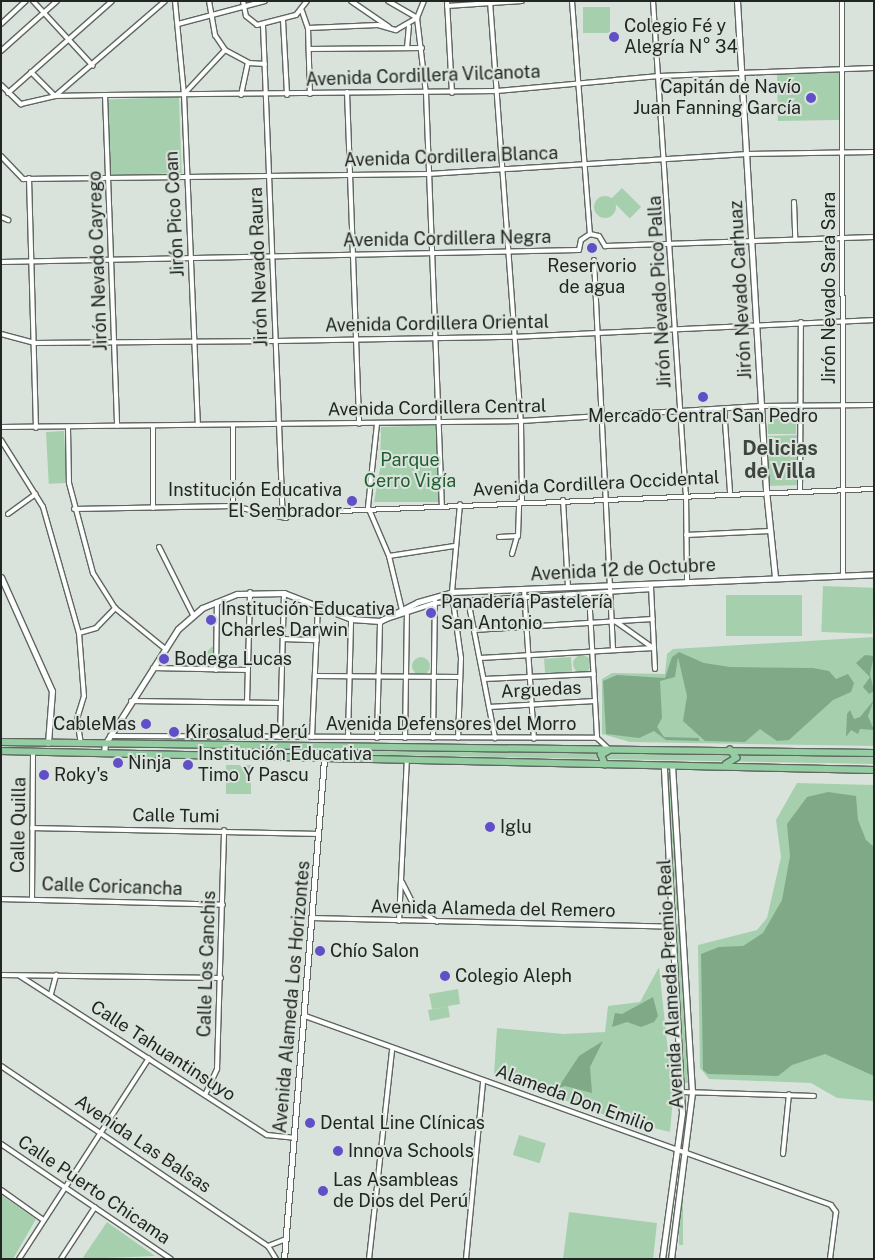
<!DOCTYPE html>
<html>
<head>
<meta charset="utf-8">
<style>
  body { margin:0 }
  #map { position:relative; width:875px; height:1260px; overflow:hidden; background:#dae3db; font-family:"Public Sans",sans-serif }
  div>[style] { position:absolute }
  [style*='--x'] { left:calc(var(--x)*1px); top:calc(var(--y)*1px); width:calc(var(--w)*1px); rotate:calc(var(--a)*1deg) }
  .green>* { inset:0; background:#a6d0ad; transform-origin:0 0 }
  .round { border-radius:50% }
  .water>* { inset:0; background:#80a987 }
  .roads { filter:drop-shadow(1px 0 #5e6760) drop-shadow(-1px 0 #5e6760) drop-shadow(0 1px #5e6760) drop-shadow(0 -1px #5e6760) }
  .street>* { height:4px; margin:-2px; padding:0 2px; transform-origin:2px; border-radius:2px; background:#fff }
  .secondary>* { height:5px; margin:-2.5px; padding:0 2.5px; transform-origin:2.5px; border-radius:2.5px; background:#fff }
  .primary>* { height:5.5px; margin:-2.75px; padding:0 2.75px; transform-origin:2.75px; border-radius:2.75px; background:#95cda3 }
  .dots>* { width:14px; height:14px; translate:-50% -50%; box-sizing:border-box; border:2px solid #dae3db; border-radius:50% }
  span { translate:-50% -50%; white-space:nowrap; text-align:center; line-height:1.15; -webkit-text-stroke:4px #dae3db; paint-order:stroke }
  .poi-label { font-size:18px; color:#222623 }
  .left { translate:0 -50%; text-align:left }
  .right { translate:-100% -50%; text-align:right }
  .street-label { font-size:18px; color:#222623 }
  .park-label { font-size:18px; color:#1f5e30 }
  .quarter-label { font-size:20px; color:#3e453f; font-weight:700 }
  .frame { position:absolute; inset:0; border:2px solid #222623; pointer-events:none }
</style>
</head>
<body>
<div id="map">
  <div class="green">
    <div style="left:610px;top:7px;width:26px;height:27px;rotate:90deg"></div>
    <div style="left:840px;top:72px;width:48px;height:63px;rotate:89deg"></div>
    <div style="left:179px;top:97px;width:76px;height:71px;rotate:88deg"></div>
    <div style="left:622px;top:188px;width:27px;height:16px;rotate:45deg"></div>
    <div class="round" style="left:594px;top:196px;width:22px;height:22px"></div>
    <div style="left:796px;top:416px;width:18px;height:28px;rotate:90deg"></div>
    <div style="clip-path:polygon(439px 425px,441px 502px,374px 502px,380px 469px,381px 427px)"></div>
    <div style="left:64px;top:431px;width:52px;height:18px;rotate:87deg"></div>
    <div style="left:797px;top:435px;width:50px;height:30px;rotate:88deg"></div>
    <div style="left:823px;top:586px;width:51px;height:46px;rotate:2deg"></div>
    <div style="left:726px;top:595px;width:76px;height:41px"></div>
    <div style="clip-path:polygon(874px 637px,874px 746px,630px 742px,602px 734px,602px 679px,612px 673px,665px 674px,667px 654px,673px 649px)"></div>
    <div style="clip-path:polygon(215px 644px,215px 667px,197px 667px,203px 655px)"></div>
    <div class="round" style="left:573px;top:655px;width:18px;height:18px"></div>
    <div style="left:571px;top:657px;width:15px;height:27px;rotate:86deg"></div>
    <div class="round" style="left:412px;top:657px;width:18px;height:18px"></div>
    <div style="clip-path:polygon(335px 749px,874px 757px,874px 764px,335px 754px)"></div>
    <div style="left:226px;top:765px;width:25px;height:29px"></div>
    <div style="clip-path:polygon(668px 772px,670px 772px,679px 910px,676px 910px)"></div>
    <div style="clip-path:polygon(797px 783px,874px 785px,874px 1101px,837px 1098px,811px 1083px,709px 1079px,700px 1068px,698px 945px,757px 930px,767px 918px,781px 857px,776px 820px)"></div>
    <div style="clip-path:polygon(676px 924px,680px 924px,689px 1083px,684px 1083px)"></div>
    <div style="clip-path:polygon(659px 967px,673px 1098px,670px 1132px,613px 1118px,494px 1074px,497px 1028px,564px 1034px,605px 1032px,608px 1006px,640px 1002px)"></div>
    <div style="clip-path:polygon(458px 989px,460px 1004px,448px 1006px,450px 1017px,430px 1021px,428px 1010px,447px 1007px,432px 1009px,429px 994px)"></div>
    <div style="left:519px;top:1135px;width:28px;height:21px;rotate:17deg"></div>
    <div style="left:679px;top:1158px;width:4px;height:87px"></div>
    <div style="clip-path:polygon(1px 1195px,36px 1219px,13px 1259px,1px 1259px)"></div>
    <div style="clip-path:polygon(569px 1212px,657px 1223px,653px 1259px,563px 1259px)"></div>
    <div style="clip-path:polygon(107px 1222px,155px 1256px,82px 1259px)"></div>
  </div>
  <div class="water">
    <div style="clip-path:polygon(679px 652px,704px 663px,730px 667px,813px 668px,829px 671px,836px 679px,848px 674px,854px 683px,851px 692px,833px 700px,789px 740px,777px 741px,760px 729px,745px 742px,705px 741px,683px 721px,687px 696px,678px 657px,675px 677px,660px 681px,662px 718px,657px 727px,664px 737px,699px 738px,699px 741px,666px 740px,654px 731px,639px 738px,606px 734px,603px 681px,617px 675px,665px 678px,672px 657px)"></div>
    <div style="clip-path:polygon(865px 655px,874px 656px,870px 674px,874px 691px,869px 694px,863px 687px,870px 677px,856px 663px)"></div>
    <div style="clip-path:polygon(874px 700px,868px 716px,874px 730px,860px 729px,858px 734px,851px 730px,846px 737px,847px 714px,850px 710px,854px 719px,860px 717px)"></div>
    <div style="clip-path:polygon(828px 792px,856px 796px,858px 820px,866px 840px,874px 847px,874px 1076px,825px 1054px,792px 1065px,778px 1076px,708px 1074px,703px 1070px,701px 954px,719px 947px,743px 946px,763px 933px,782px 900px,790px 856px,787px 824px,807px 797px)"></div>
    <div style="clip-path:polygon(653px 997px,658px 1016px,654px 1022px,641px 1027px,627px 1022px,612px 1027px,615px 1013px,622px 1014px)"></div>
    <div style="clip-path:polygon(603px 1041px,590px 1067px,592px 1093px,565px 1086px,558px 1088px,579px 1056px)"></div>
  </div>
  <div class="roads">
    <div class="street">
      <div style="--x:33;--y:1;--w:88;--a:47.3"></div>
      <div style="--x:175;--y:1;--w:93;--a:84.5"></div>
      <div style="--x:184;--y:94;--w:331;--a:87.6"></div>
      <div style="--x:209;--y:1;--w:35;--a:80"></div>
      <div style="--x:215;--y:35;--w:18;--a:56"></div>
      <div style="--x:225;--y:50;--w:27;--a:28"></div>
      <div style="--x:249;--y:63;--w:16;--a:4"></div>
      <div style="--x:243;--y:1;--w:15;--a:79"></div>
      <div style="--x:246;--y:16;--w:14;--a:39"></div>
      <div style="--x:257;--y:25;--w:40;--a:-14.4"></div>
      <div style="--x:296;--y:15;--w:18;--a:-52"></div>
      <div style="--x:351;--y:1;--w:46;--a:34.4"></div>
      <div style="--x:388;--y:1;--w:34;--a:30"></div>
      <div style="--x:447;--y:1;--w:92;--a:86.9"></div>
      <div style="--x:490;--y:1;--w:421;--a:85.8"></div>
      <div style="--x:521;--y:421;--w:80;--a:89.3"></div>
      <div style="--x:572;--y:1;--w:234;--a:85.6"></div>
      <div style="--x:653;--y:1;--w:493;--a:86.2"></div>
      <div style="--x:686;--y:493;--w:88;--a:89.3"></div>
      <div style="--x:842;--y:1;--w:573;--a:89.9"></div>
      <div style="--x:447;--y:6;--w:75;--a:-3.8"></div>
      <div style="--x:302;--y:11;--w:18;--a:71"></div>
      <div style="--x:308;--y:28;--w:66;--a:88.3"></div>
      <div style="--x:417;--y:18;--w:76;--a:83.2"></div>
      <div style="--x:426;--y:93;--w:412;--a:87.8"></div>
      <div style="--x:283;--y:20;--w:75;--a:86.9"></div>
      <div style="--x:1;--y:24;--w:34;--a:-43"></div>
      <div style="--x:178;--y:24;--w:90;--a:-14.8"></div>
      <div style="--x:263;--y:25;--w:483;--a:87.7"></div>
      <div style="--x:282;--y:508;--w:10;--a:29"></div>
      <div style="--x:291;--y:513;--w:583;--a:-2.36"></div>
      <div style="--x:308;--y:28;--w:70;--a:-2.5"></div>
      <div style="--x:378;--y:25;--w:19;--a:16"></div>
      <div style="--x:396;--y:30;--w:24;--a:-30"></div>
      <div style="--x:417;--y:18;--w:18;--a:-68"></div>
      <div style="--x:407;--y:48;--w:22;--a:-85"></div>
      <div style="--x:309;--y:49;--w:113;--a:-0.5"></div>
      <div style="--x:1;--y:51;--w:75;--a:-41.8"></div>
      <div style="--x:31;--y:72;--w:34;--a:45"></div>
      <div style="--x:55;--y:96;--w:145;--a:-40.8"></div>
      <div style="--x:1;--y:85;--w:28;--a:44"></div>
      <div style="--x:21;--y:104;--w:35;--a:-13"></div>
      <div style="--x:55;--y:96;--w:50;--a:-1.1"></div>
      <div style="--x:105;--y:95;--w:392;--a:-0.6"></div>
      <div style="--x:497;--y:91;--w:163;--a:-5.3"></div>
      <div style="--x:659;--y:76;--w:215;--a:-2.1"></div>
      <div style="--x:347;--y:92;--w:332;--a:87.9"></div>
      <div style="--x:8;--y:93;--w:139;--a:-41.5"></div>
      <div style="--x:184;--y:94;--w:60;--a:-47"></div>
      <div style="--x:105;--y:95;--w:331;--a:87.9"></div>
      <div style="--x:241;--y:95;--w:33;--a:-78"></div>
      <div style="--x:1;--y:156;--w:32;--a:46"></div>
      <div style="--x:23;--y:179;--w:405;--a:-0.7"></div>
      <div style="--x:428;--y:174;--w:320;--a:-3.6"></div>
      <div style="--x:747;--y:154;--w:127;--a:-0.9"></div>
      <div style="--x:29;--y:178;--w:250;--a:88.4"></div>
      <div style="--x:794;--y:202;--w:36;--a:88"></div>
      <div style="--x:1;--y:217;--w:8;--a:23"></div>
      <div style="--x:594;--y:260;--w:390;--a:87.2"></div>
      <div style="--x:1;--y:262;--w:578;--a:-1.19"></div>
      <div style="--x:579;--y:250;--w:10;--a:-79"></div>
      <div style="--x:581;--y:240;--w:11;--a:-34"></div>
      <div style="--x:590;--y:234;--w:9;--a:13"></div>
      <div style="--x:599;--y:236;--w:12;--a:59"></div>
      <div style="--x:605;--y:246;--w:269;--a:-1.9"></div>
      <div style="--x:1;--y:334;--w:34;--a:15"></div>
      <div style="--x:34;--y:343;--w:242;--a:-0.5"></div>
      <div style="--x:276;--y:341;--w:238;--a:-1"></div>
      <div style="--x:514;--y:337;--w:360;--a:-2.7"></div>
      <div style="--x:724;--y:408;--w:84;--a:85.9"></div>
      <div style="--x:377;--y:424;--w:83;--a:96.2"></div>
      <div style="--x:368;--y:507;--w:53;--a:66.8"></div>
      <div style="--x:389;--y:556;--w:56;--a:76.5"></div>
      <div style="--x:1;--y:427;--w:520;--a:-0.66"></div>
      <div style="--x:521;--y:421;--w:240;--a:-3.6"></div>
      <div style="--x:761;--y:406;--w:113;--a:-0.5"></div>
      <div style="--x:68;--y:428;--w:55;--a:89"></div>
      <div style="--x:69;--y:483;--w:93;--a:75.1"></div>
      <div style="--x:93;--y:573;--w:41;--a:57.8"></div>
      <div style="--x:115;--y:608;--w:63;--a:39.2"></div>
      <div style="--x:1;--y:440;--w:79;--a:57.9"></div>
      <div style="--x:43;--y:507;--w:131;--a:74.1"></div>
      <div style="--x:79;--y:633;--w:63;--a:85.5"></div>
      <div style="--x:84;--y:696;--w:24;--a:107"></div>
      <div style="--x:77;--y:719;--w:24;--a:81"></div>
      <div style="--x:800;--y:490;--w:168;--a:-89.7"></div>
      <div style="--x:563;--y:500;--w:86;--a:86.7"></div>
      <div style="--x:233;--y:506;--w:81;--a:-90"></div>
      <div style="--x:153;--y:508;--w:82;--a:-90"></div>
      <div style="--x:74;--y:509;--w:159;--a:-1.1"></div>
      <div style="--x:233;--y:506;--w:54;--a:12.8"></div>
      <div style="--x:286;--y:518;--w:7;--a:-45"></div>
      <div style="--x:8;--y:514;--w:34;--a:-36"></div>
      <div style="--x:686;--y:535;--w:84;--a:-2.7"></div>
      <div style="--x:499;--y:537;--w:19;--a:-3"></div>
      <div style="--x:518;--y:536;--w:34;--a:-88"></div>
      <div style="--x:159;--y:547;--w:76;--a:63.4"></div>
      <div style="--x:512;--y:554;--w:19;--a:-74"></div>
      <div style="--x:389;--y:556;--w:66;--a:-8.7"></div>
      <div style="--x:651;--y:587;--w:82;--a:87.2"></div>
      <div style="--x:524;--y:589;--w:150;--a:86.2"></div>
      <div style="--x:452;--y:592;--w:88;--a:-84.8"></div>
      <div style="--x:589;--y:593;--w:145;--a:86.8"></div>
      <div style="--x:468;--y:600;--w:141;--a:78.9"></div>
      <div style="--x:453;--y:601;--w:58;--a:82"></div>
      <div style="--x:461;--y:658;--w:80;--a:92.1"></div>
      <div style="--x:615;--y:621;--w:47;--a:35.4"></div>
      <div style="--x:474;--y:630;--w:179;--a:-3.5"></div>
      <div style="--x:79;--y:633;--w:18;--a:-16"></div>
      <div style="--x:96;--y:628;--w:28;--a:-46"></div>
      <div style="--x:283;--y:639;--w:34;--a:2"></div>
      <div style="--x:480;--y:658;--w:174;--a:-3.3"></div>
      <div style="--x:153;--y:668;--w:95;--a:1.2"></div>
      <div style="--x:216;--y:670;--w:68;--a:-89.2"></div>
      <div style="--x:315;--y:676;--w:145;--a:0.4"></div>
      <div style="--x:484;--y:679;--w:110;--a:-2.6"></div>
      <div style="--x:131;--y:701;--w:150;--a:0.8"></div>
      <div style="--x:247;--y:702;--w:110;--a:-88.4"></div>
      <div style="--x:489;--y:707;--w:106;--a:-3.2"></div>
      <div style="--x:110;--y:736;--w:487;--a:0.2"></div>
      <div style="--x:597;--y:738;--w:16;--a:43"></div>
      <div style="--x:280;--y:737;--w:144;--a:-88.4"></div>
      <div style="--x:312;--y:737;--w:132;--a:-87.4"></div>
      <div style="--x:348;--y:737;--w:118;--a:-88.5"></div>
      <div style="--x:377;--y:738;--w:117;--a:-88.5"></div>
      <div style="--x:380;--y:621;--w:58;--a:-18.1"></div>
      <div style="--x:435;--y:603;--w:216;--a:-3.7"></div>
      <div style="--x:405;--y:738;--w:123;--a:-89.1"></div>
      <div style="--x:433;--y:738;--w:138;--a:-89.2"></div>
      <div style="--x:32;--y:828;--w:287;--a:1.2"></div>
      <div style="--x:402;--y:882;--w:29;--a:63"></div>
      <div style="--x:415;--y:908;--w:26;--a:32"></div>
      <div style="--x:1;--y:899;--w:222;--a:1.5"></div>
      <div style="--x:32;--y:899;--w:147;--a:-89.6"></div>
      <div style="--x:313;--y:918;--w:360;--a:1.4"></div>
      <div style="--x:399;--y:921;--w:162;--a:-87.2"></div>
      <div style="--x:1;--y:975;--w:220;--a:0.8"></div>
      <div style="--x:20;--y:976;--w:294;--a:32.8"></div>
      <div style="--x:267;--y:1135;--w:27;--a:6"></div>
      <div style="--x:51;--y:994;--w:20;--a:-75"></div>
      <div style="--x:305;--y:1016;--w:559;--a:19.76"></div>
      <div style="--x:831;--y:1205;--w:9;--a:54"></div>
      <div style="--x:836;--y:1212;--w:47;--a:97.3"></div>
      <div style="--x:1;--y:1066;--w:322;--a:34"></div>
      <div style="--x:268;--y:1246;--w:15;--a:58"></div>
      <div style="--x:682;--y:1092;--w:132;--a:1.7"></div>
      <div style="--x:205;--y:1095;--w:29;--a:-65"></div>
      <div style="--x:217;--y:1069;--w:239;--a:-88.3"></div>
      <div style="--x:1;--y:1144;--w:205;--a:34.1"></div>
      <div style="--x:783;--y:1154;--w:60;--a:-84.3"></div>
      <div style="--x:1;--y:1190;--w:50;--a:35.3"></div>
      <div style="--x:268;--y:1246;--w:19;--a:-21"></div>
      <div style="--x:19;--y:1259;--w:239;--a:-57.1"></div>
      <div style="--x:61;--y:1259;--w:62;--a:-56.8"></div>
      <div style="--x:369;--y:1259;--w:210;--a:-83.7"></div>
      <div style="--x:466;--y:1259;--w:179;--a:-84.5"></div>
    </div>
    <div class="secondary">
      <div style="--x:737;--y:1;--w:490;--a:86.6"></div>
      <div style="--x:766;--y:490;--w:87;--a:84.1"></div>
      <div style="--x:1;--y:577;--w:125;--a:65.9"></div>
      <div style="--x:52;--y:691;--w:52;--a:94.4"></div>
      <div style="--x:104;--y:753;--w:9;--a:-84"></div>
      <div style="--x:105;--y:744;--w:136;--a:-57.6"></div>
      <div style="--x:178;--y:629;--w:32;--a:-41"></div>
      <div style="--x:202;--y:608;--w:38;--a:-22"></div>
      <div style="--x:237;--y:594;--w:47;--a:-1.2"></div>
      <div style="--x:284;--y:593;--w:72;--a:21.2"></div>
      <div style="--x:351;--y:619;--w:29;--a:4"></div>
      <div style="--x:380;--y:621;--w:42;--a:-26.6"></div>
      <div style="--x:418;--y:602;--w:35;--a:-16"></div>
      <div style="--x:452;--y:592;--w:422;--a:-2.4"></div>
      <div style="--x:284;--y:1259;--w:514;--a:-85.42"></div>
      <div style="--x:662;--y:1259;--w:147;--a:-82.2"></div>
      <div style="--x:682;--y:1113;--w:347;--a:-93"></div>
      <div style="--x:671;--y:1259;--w:168;--a:-82.8"></div>
      <div style="--x:692;--y:1092;--w:327;--a:-93.5"></div>
    </div>
    <div class="primary">
      <div style="--x:1;--y:742;--w:873;--a:0.72"></div>
      <div style="--x:1;--y:751;--w:873;--a:1.25"></div>
      <div style="--x:726;--y:764;--w:12;--a:-31"></div>
      <div style="--x:736;--y:758;--w:10;--a:-127"></div>
      <div style="--x:605;--y:765;--w:11;--a:-112"></div>
      <div style="--x:601;--y:755;--w:8;--a:-30"></div>
    </div>
  </div>
  <div class="dots">
    <div style="left:614px;top:37px;background:#604fc7"></div>
    <div style="left:811px;top:98px;background:#604fc7"></div>
    <div style="left:592px;top:248px;background:#604fc7"></div>
    <div style="left:703px;top:397px;background:#604fc7"></div>
    <div style="left:352px;top:501px;background:#604fc7"></div>
    <div style="left:431px;top:613px;background:#604fc7"></div>
    <div style="left:211px;top:620px;background:#604fc7"></div>
    <div style="left:164px;top:659px;background:#604fc7"></div>
    <div style="left:146px;top:724px;background:#604fc7"></div>
    <div style="left:174px;top:732px;background:#604fc7"></div>
    <div style="left:118px;top:763px;background:#604fc7"></div>
    <div style="left:188px;top:765px;background:#604fc7"></div>
    <div style="left:44px;top:775px;background:#604fc7"></div>
    <div style="left:490px;top:827px;background:#604fc7"></div>
    <div style="left:320px;top:951px;background:#604fc7"></div>
    <div style="left:445px;top:976px;background:#604fc7"></div>
    <div style="left:310px;top:1123px;background:#604fc7"></div>
    <div style="left:338px;top:1151px;background:#604fc7"></div>
    <div style="left:323px;top:1191px;background:#604fc7"></div>
  </div>
  <div class="poi-label">
    <span class="left" style="left:624px;top:37px">Colegio Fé y<br>Alegría N° 34</span>
    <span class="right" style="left:801px;top:98px">Capitán de Navío<br>Juan Fanning García</span>
    <span style="left:592px;top:277px">Reservorio<br>de agua</span>
    <span style="left:703px;top:416px">Mercado Central San Pedro</span>
    <span class="right" style="left:342px;top:501px">Institución Educativa<br>El Sembrador</span>
    <span class="left" style="left:441px;top:613px">Panadería Pastelería<br>San Antonio</span>
    <span class="left" style="left:221px;top:620px">Institución Educativa<br>Charles Darwin</span>
    <span class="left" style="left:174px;top:659px">Bodega Lucas</span>
    <span class="right" style="left:136px;top:724px">CableMas</span>
    <span class="left" style="left:185px;top:732px">Kirosalud Perú</span>
    <span class="left" style="left:198px;top:765px">Institución Educativa<br>Timo Y Pascu</span>
    <span class="left" style="left:128px;top:763px">Ninja</span>
    <span class="left" style="left:54px;top:775px">Roky's</span>
    <span class="left" style="left:500px;top:827px">Iglu</span>
    <span class="left" style="left:330px;top:951px">Chío Salon</span>
    <span class="left" style="left:455px;top:976px">Colegio Aleph</span>
    <span class="left" style="left:320px;top:1123px">Dental Line Clínicas</span>
    <span class="left" style="left:348px;top:1151px">Innova Schools</span>
    <span class="left" style="left:333px;top:1191px">Las Asambleas<br>de Dios del Perú</span>
  </div>
  <div class="street-label">
    <span style="left:423px;top:76px;rotate:-2deg">Avenida Cordillera Vilcanota</span>
    <span style="left:451px;top:157px;rotate:-2deg">Avenida Cordillera Blanca</span>
    <span style="left:175px;top:214px;rotate:-93deg">Jirón Pico Coan</span>
    <span style="left:447px;top:239px;rotate:-1deg">Avenida Cordillera Negra</span>
    <span style="left:98px;top:261px;rotate:-92deg">Jirón Nevado Cayrego</span>
    <span style="left:259px;top:267px;rotate:-92deg">Jirón Nevado Raura</span>
    <span style="left:829px;top:288px;rotate:-90deg">Jirón Nevado Sara Sara</span>
    <span style="left:741px;top:290px;rotate:-93deg">Jirón Nevado Carhuaz</span>
    <span style="left:660px;top:292px;rotate:-93deg">Jirón Nevado Pico Palla</span>
    <span style="left:437px;top:324px;rotate:-1deg">Avenida Cordillera Oriental</span>
    <span style="left:437px;top:408px;rotate:-1deg">Avenida Cordillera Central</span>
    <span style="left:596px;top:484px;rotate:-3deg">Avenida Cordillera Occidental</span>
    <span style="left:623px;top:570px;rotate:-3deg">Avenida 12 de Octubre</span>
    <span style="left:541px;top:690px;rotate:-3deg">Arguedas</span>
    <span style="left:451px;top:724px">Avenida Defensores del Morro</span>
    <span style="left:176px;top:816px;rotate:1deg">Calle Tumi</span>
    <span style="left:19px;top:825px;rotate:-89deg">Calle Quilla</span>
    <span style="left:112px;top:887px;rotate:2deg">Calle Coricancha</span>
    <span style="left:493px;top:909px;rotate:1deg">Avenida Alameda del Remero</span>
    <span style="left:207px;top:964px;rotate:-88deg">Calle Los Canchis</span>
    <span style="left:671px;top:984px;rotate:-93deg">Avenida Alameda Premio Real</span>
    <span style="left:292px;top:997px;rotate:-85deg">Avenida Alameda Los Horizontes</span>
    <span style="left:163px;top:1051px;rotate:33deg">Calle Tahuantinsuyo</span>
    <span style="left:575px;top:1099px;rotate:20deg">Alameda Don Emilio</span>
    <span style="left:143px;top:1144px;rotate:34deg">Avenida Las Balsas</span>
    <span style="left:94px;top:1190px;rotate:34deg">Calle Puerto Chicama</span>
  </div>
  <div class="park-label">
    <span style="left:410px;top:471px">Parque<br>Cerro Vigía</span>
  </div>
  <div class="quarter-label">
    <span style="left:780px;top:460px">Delicias<br>de Villa</span>
  </div>
  <div class="frame"></div>
</div>
</body>
</html>
